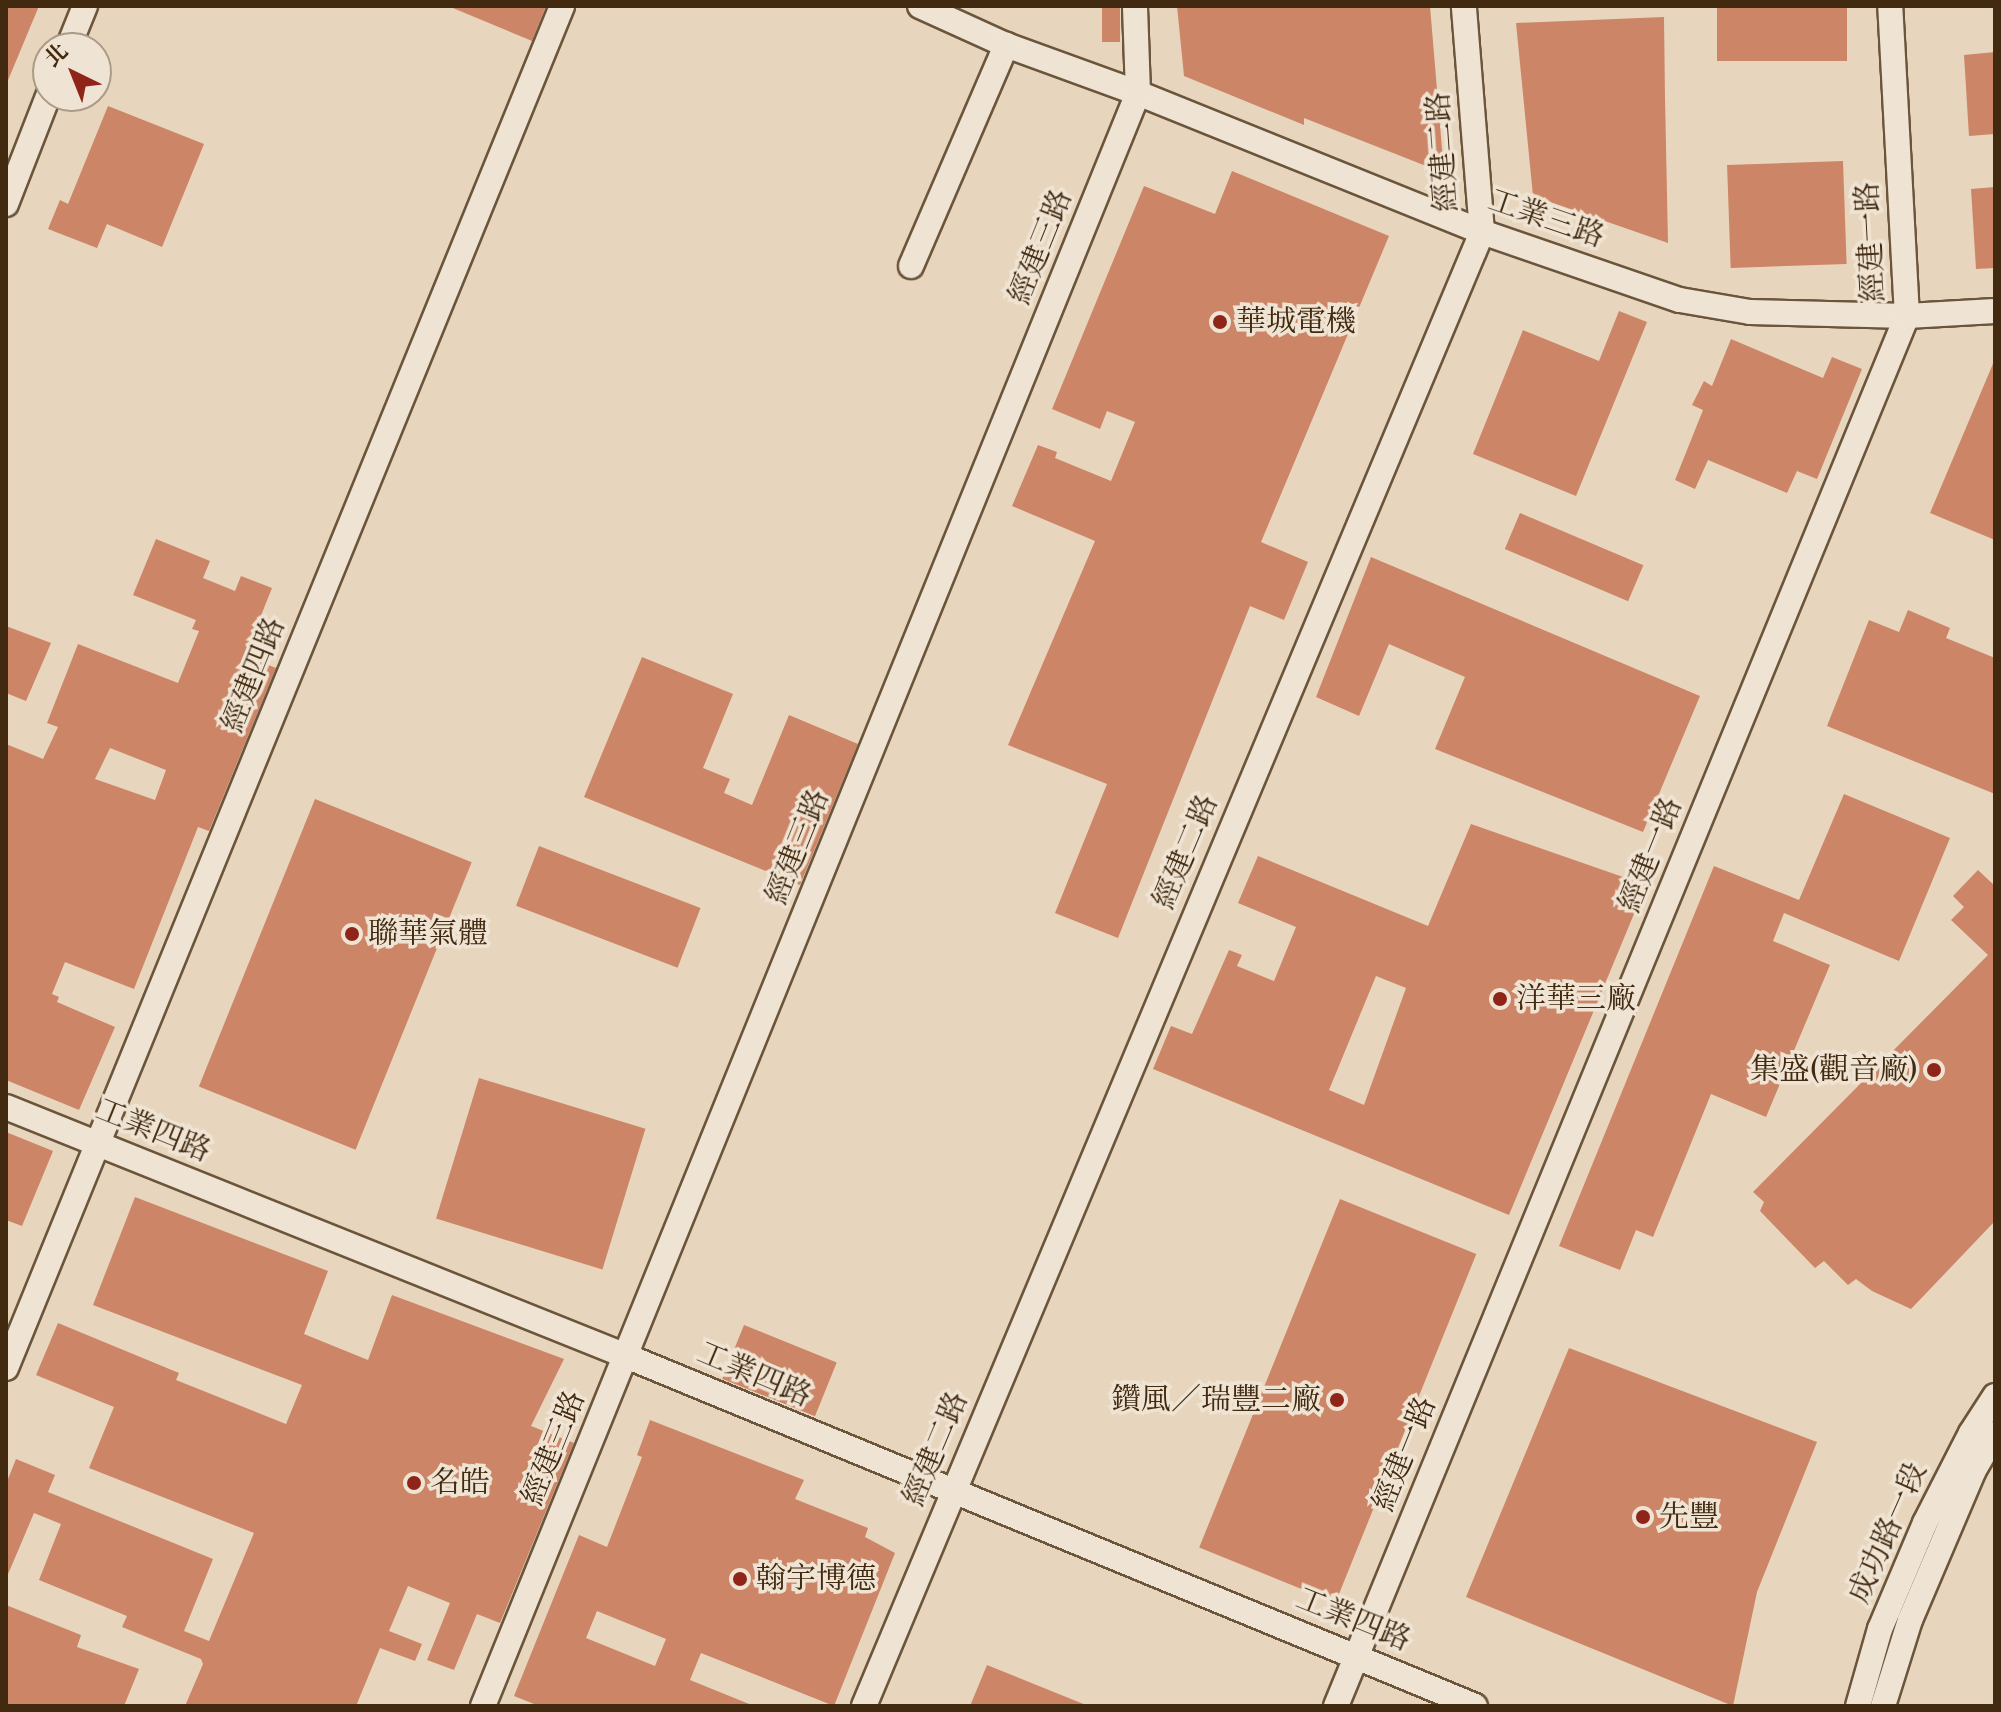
<!DOCTYPE html>
<html>
<head>
<meta charset="utf-8">
<style>
  body { margin:0 }
  #map { position:relative; width:2001px; height:1712px; overflow:hidden; background:#e7d6bd; font-family:"Libre Bodoni","Noto Serif TC",serif }
  div>[style] { position:absolute }
  [style*='--x'] { left:calc(var(--x)*1px); top:calc(var(--y)*1px); width:calc(var(--w)*1px); rotate:calc(var(--a)*1deg) }
  .building>* { inset:0; background:#cc8566; transform-origin:0 0 }
  .roads { filter:drop-shadow(2px 0 #6b553b) drop-shadow(-2px 0 #6b553b) drop-shadow(0 2px #6b553b) drop-shadow(0 -2px #6b553b) }
  .minor>* { height:24px; margin:-12px; padding:0 12px; transform-origin:12px; border-radius:12px; background:#efe4d4 }
  .dots>* { width:22px; height:22px; translate:-50% -50%; box-sizing:border-box; border:4px solid #efe4d4; border-radius:50% }
  span { translate:-50% -50%; white-space:nowrap; text-align:center; line-height:1.15; -webkit-text-stroke:7px #efe4d4; paint-order:stroke }
  .street-label { font-size:30px; color:#422a10 }
  .poi-label { font-size:30px; color:#422a10 }
  .left { translate:0 -50%; text-align:left }
  .right { translate:-100% -50%; text-align:right }
  .frame { position:absolute; inset:0; border:8px solid #422a10; pointer-events:none }
  .north { position:absolute; left:32px; top:32px; width:80px; height:80px; box-sizing:border-box; background:#efe4d4; border:2px solid #aa9a86; border-radius:50%; rotate:317deg; font-size:22px; font-weight:700; line-height:32px; text-align:center; color:#422a10 }
  .north::after { content:''; display:block; margin:auto; width:28px; height:36px; background:#8f2418; clip-path:polygon(50% 0,100% 100%,50% 72%,0 100%) }
</style>
</head>
<body>
<div id="map">
  <div class="building">
    <div style="clip-path:polygon(6px 6px,39px 6px,6px 85px)"></div>
    <div style="clip-path:polygon(448px 6px,546px 6px,532px 41px)"></div>
    <div style="left:1102px;top:6px;width:18px;height:36px"></div>
    <div style="clip-path:polygon(1177px 6px,1430px 6px,1444px 173px,1304px 118px,1304px 125px,1184px 76px)"></div>
    <div style="left:1717px;top:6px;width:130px;height:55px"></div>
    <div style="clip-path:polygon(1664px 17px,1665px 97px,1668px 243px,1533px 196px,1516px 23px)"></div>
    <div style="clip-path:polygon(1995px 52px,1995px 134px,1969px 136px,1964px 55px)"></div>
    <div style="clip-path:polygon(108px 106px,204px 144px,162px 247px,107px 224px,97px 248px,48px 229px,60px 200px,68px 204px)"></div>
    <div style="left:1843px;top:161px;width:103px;height:116px;rotate:88deg"></div>
    <div style="clip-path:polygon(1232px 171px,1389px 236px,1261px 542px,1308px 562px,1284px 620px,1250px 606px,1118px 938px,1055px 913px,1107px 784px,1008px 745px,1095px 541px,1012px 506px,1038px 445px,1057px 452px,1055px 458px,1111px 481px,1135px 422px,1107px 411px,1100px 429px,1052px 409px,1144px 186px,1215px 214px)"></div>
    <div style="clip-path:polygon(1995px 187px,1995px 268px,1976px 269px,1971px 189px)"></div>
    <div style="clip-path:polygon(1619px 311px,1647px 322px,1576px 496px,1473px 454px,1523px 330px,1599px 361px)"></div>
    <div style="clip-path:polygon(1731px 339px,1823px 378px,1832px 357px,1862px 369px,1817px 479px,1797px 471px,1787px 493px,1708px 460px,1695px 489px,1675px 480px,1703px 410px,1692px 405px,1704px 381px,1712px 386px)"></div>
    <div style="clip-path:polygon(1995px 359px,1995px 540px,1930px 513px)"></div>
    <div style="left:1520px;top:513px;width:134px;height:39px;rotate:23deg"></div>
    <div style="clip-path:polygon(evenodd,156px 539px,210px 561px,203px 578px,235px 591px,241px 576px,272px 588px,248px 648px,270px 656px,266px 664px,276px 668px,209px 831px,198px 827px,134px 989px,65px 962px,52px 994px,59px 997px,57px 1002px,115px 1027px,79px 1110px,6px 1080px,6px 744px,43px 759px,58px 727px,47px 723px,78px 644px,178px 683px,199px 631px,192px 629px,196px 620px,133px 595px,156px 539px,110px 748px,166px 770px,155px 800px,95px 779px,110px 748px)"></div>
    <div style="clip-path:polygon(1371px 557px,1700px 696px,1643px 832px,1435px 749px,1465px 677px,1389px 644px,1359px 716px,1316px 697px)"></div>
    <div style="clip-path:polygon(1908px 610px,1950px 628px,1946px 638px,1995px 658px,1995px 794px,1827px 726px,1869px 620px,1899px 632px)"></div>
    <div style="clip-path:polygon(6px 626px,51px 643px,26px 701px,6px 693px)"></div>
    <div style="clip-path:polygon(642px 657px,733px 694px,703px 768px,730px 779px,724px 793px,752px 805px,789px 715px,858px 744px,800px 885px,584px 797px)"></div>
    <div style="clip-path:polygon(1844px 794px,1950px 838px,1899px 961px,1784px 913px,1773px 941px,1830px 965px,1766px 1117px,1711px 1094px,1653px 1237px,1636px 1230px,1620px 1270px,1559px 1246px,1714px 866px,1799px 900px)"></div>
    <div style="left:315px;top:799px;width:169px;height:310px;rotate:22deg"></div>
    <div style="clip-path:polygon(evenodd,1471px 824px,1646px 885px,1509px 1215px,1153px 1069px,1171px 1026px,1192px 1034px,1229px 950px,1242px 955px,1237px 966px,1274px 981px,1296px 927px,1238px 903px,1258px 856px,1428px 926px,1471px 824px,1376px 976px,1406px 988px,1364px 1105px,1329px 1090px,1376px 976px)"></div>
    <div style="left:539px;top:846px;width:173px;height:64px;rotate:21deg"></div>
    <div style="clip-path:polygon(1978px 870px,1995px 886px,1995px 1221px,1911px 1309px,1872px 1291px,1856px 1279px,1848px 1285px,1824px 1261px,1815px 1268px,1760px 1211px,1764px 1202px,1753px 1192px,1988px 955px,1951px 920px,1964px 907px,1953px 896px)"></div>
    <div style="left:479px;top:1078px;width:174px;height:147px;rotate:17deg"></div>
    <div style="clip-path:polygon(6px 1132px,53px 1151px,22px 1226px,6px 1220px)"></div>
    <div style="clip-path:polygon(135px 1197px,328px 1271px,304px 1334px,368px 1360px,392px 1295px,564px 1359px,531px 1426px,574px 1443px,500px 1623px,477px 1614px,454px 1670px,427px 1660px,450px 1603px,408px 1586px,389px 1631px,422px 1644px,415px 1661px,380px 1648px,356px 1706px,185px 1706px,203px 1664px,201px 1659px,122px 1627px,127px 1616px,39px 1580px,61px 1524px,34px 1513px,6px 1579px,6px 1484px,16px 1459px,55px 1475px,48px 1492px,213px 1559px,184px 1631px,209px 1641px,254px 1533px,89px 1468px,114px 1407px,36px 1375px,58px 1323px,179px 1373px,176px 1380px,286px 1424px,302px 1385px,93px 1305px)"></div>
    <div style="left:1340px;top:1199px;width:147px;height:376px;rotate:22deg"></div>
    <div style="left:744px;top:1325px;width:100px;height:58px;rotate:22deg"></div>
    <div style="clip-path:polygon(1569px 1348px,1817px 1442px,1757px 1592px,1733px 1706px,1466px 1597px)"></div>
    <div style="clip-path:polygon(evenodd,650px 1420px,804px 1480px,795px 1499px,868px 1528px,865px 1537px,895px 1553px,834px 1706px,701px 1653px,690px 1680px,754px 1706px,539px 1706px,514px 1696px,579px 1535px,607px 1547px,642px 1457px,637px 1455px,650px 1420px,597px 1611px,666px 1639px,655px 1666px,586px 1638px,597px 1611px)"></div>
    <div style="clip-path:polygon(6px 1605px,81px 1635px,77px 1647px,139px 1669px,124px 1706px,6px 1706px)"></div>
    <div style="clip-path:polygon(987px 1665px,1086px 1705px,1086px 1706px,970px 1706px)"></div>
  </div>
  <div class="roads">
    <div class="minor">
      <div style="--x:920;--y:6;--w:94;--a:24.4"></div>
      <div style="--x:1006;--y:45;--w:140;--a:20"></div>
      <div style="--x:1138;--y:93;--w:371;--a:22"></div>
      <div style="--x:1482;--y:232;--w:209;--a:19"></div>
      <div style="--x:1680;--y:300;--w:71;--a:9.7"></div>
      <div style="--x:1750;--y:312;--w:157;--a:1.5"></div>
      <div style="--x:1907;--y:316;--w:88;--a:-3.3"></div>
      <div style="--x:68;--y:48;--w:45;--a:-68"></div>
      <div style="--x:6;--y:204;--w:116;--a:-68.7"></div>
      <div style="--x:911;--y:266;--w:241;--a:-66.7"></div>
      <div style="--x:6;--y:1107;--w:668;--a:21.88"></div>
      <div style="--x:626;--y:1356;--w:918;--a:22.4"></div>
      <div style="--x:6;--y:1368;--w:1471;--a:-67.79"></div>
      <div style="--x:483;--y:1706;--w:1741;--a:-67.9"></div>
      <div style="--x:1138;--y:93;--w:87;--a:-92"></div>
      <div style="--x:864;--y:1706;--w:1598;--a:-67.25"></div>
      <div style="--x:1482;--y:232;--w:227;--a:-94.6"></div>
      <div style="--x:1336;--y:1706;--w:1503;--a:-67.67"></div>
      <div style="--x:1907;--y:316;--w:310;--a:-93.1"></div>
      <div style="--x:1858;--y:1706;--w:80;--a:-74.1"></div>
      <div style="--x:1880;--y:1629;--w:115;--a:-67"></div>
      <div style="--x:1925;--y:1523;--w:101;--a:-62.9"></div>
      <div style="--x:1971;--y:1433;--w:44;--a:-57"></div>
      <div style="--x:1883;--y:1706;--w:90;--a:-72.6"></div>
      <div style="--x:1910;--y:1620;--w:163;--a:-66.9"></div>
      <div style="--x:1974;--y:1470;--w:42;--a:-59.7"></div>
    </div>
  </div>
  <div class="dots">
    <div style="left:1220px;top:322px;background:#8f2418"></div>
    <div style="left:352px;top:934px;background:#8f2418"></div>
    <div style="left:1500px;top:999px;background:#8f2418"></div>
    <div style="left:1934px;top:1070px;background:#8f2418"></div>
    <div style="left:1337px;top:1400px;background:#8f2418"></div>
    <div style="left:414px;top:1483px;background:#8f2418"></div>
    <div style="left:1643px;top:1517px;background:#8f2418"></div>
    <div style="left:740px;top:1579px;background:#8f2418"></div>
  </div>
  <div class="street-label">
    <span style="left:1443px;top:152px;rotate:-94deg">經建二路</span>
    <span style="left:1546px;top:219px;rotate:19deg">工業三路</span>
    <span style="left:1871px;top:242px;rotate:-93deg">經建一路</span>
    <span style="left:1041px;top:247px;rotate:-68deg">經建三路</span>
    <span style="left:254px;top:675px;rotate:-68deg">經建四路</span>
    <span style="left:798px;top:847px;rotate:-68deg">經建三路</span>
    <span style="left:1186px;top:852px;rotate:-67deg">經建二路</span>
    <span style="left:1651px;top:855px;rotate:-68deg">經建一路</span>
    <span style="left:153px;top:1131px;rotate:22deg">工業四路</span>
    <span style="left:754px;top:1375px;rotate:23deg">工業四路</span>
    <span style="left:554px;top:1448px;rotate:-68deg">經建三路</span>
    <span style="left:936px;top:1449px;rotate:-67deg">經建二路</span>
    <span style="left:1405px;top:1454px;rotate:-68deg">經建一路</span>
    <span style="left:1888px;top:1533px;rotate:-66deg">成功路一段</span>
    <span style="left:1353px;top:1620px;rotate:22deg">工業四路</span>
  </div>
  <div class="poi-label">
    <span class="left" style="left:1236px;top:322px">華城電機</span>
    <span class="left" style="left:368px;top:934px">聯華氣體</span>
    <span class="left" style="left:1516px;top:999px">洋華三廠</span>
    <span class="right" style="left:1918px;top:1070px">集盛(觀音廠)</span>
    <span class="right" style="left:1321px;top:1400px">鑽風／瑞豐二廠</span>
    <span class="left" style="left:430px;top:1483px">名皓</span>
    <span class="left" style="left:1659px;top:1517px">先豐</span>
    <span class="left" style="left:756px;top:1579px">翰宇博德</span>
  </div>
  <div class="frame"></div>
  <div class="north">北</div>
</div>
</body>
</html>
